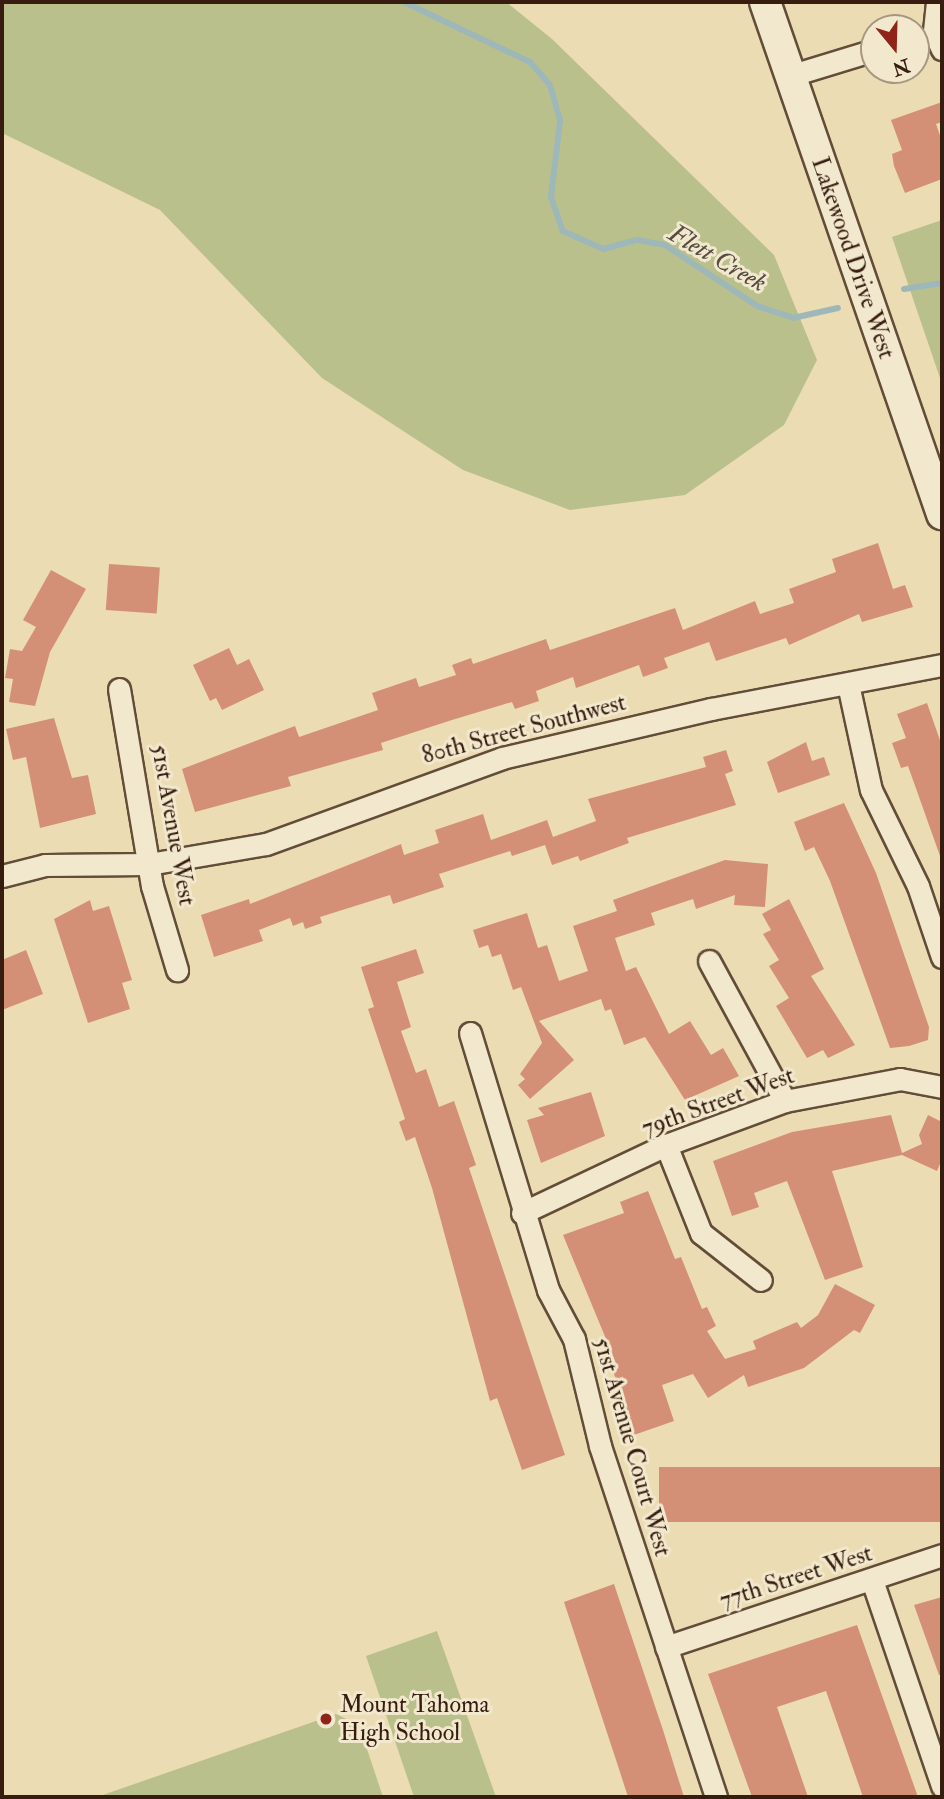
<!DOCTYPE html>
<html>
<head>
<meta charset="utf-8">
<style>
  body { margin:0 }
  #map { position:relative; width:944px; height:1799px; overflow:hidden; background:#ebdcb4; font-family:"IM FELL Double Pica",serif }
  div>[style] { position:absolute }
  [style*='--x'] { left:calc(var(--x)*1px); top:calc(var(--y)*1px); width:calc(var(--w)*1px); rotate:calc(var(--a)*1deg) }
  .green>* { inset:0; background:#b9c08c }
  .stream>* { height:6px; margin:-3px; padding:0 3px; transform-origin:3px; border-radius:3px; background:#9eb8b9 }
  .building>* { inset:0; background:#d49077; transform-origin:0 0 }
  .roads { filter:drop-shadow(2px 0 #634d38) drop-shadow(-2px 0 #634d38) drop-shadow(0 2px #634d38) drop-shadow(0 -2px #634d38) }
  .street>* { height:21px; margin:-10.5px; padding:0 10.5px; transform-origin:10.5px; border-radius:10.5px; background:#f2e8ce }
  .secondary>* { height:30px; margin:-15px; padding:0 15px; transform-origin:15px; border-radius:15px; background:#f2e8ce }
  .dots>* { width:19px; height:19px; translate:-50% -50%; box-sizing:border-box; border:4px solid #f2e8ce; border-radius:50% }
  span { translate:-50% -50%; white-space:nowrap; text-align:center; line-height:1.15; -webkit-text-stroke:6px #f2e8ce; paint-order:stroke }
  .street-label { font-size:24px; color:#361d0f }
  .poi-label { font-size:24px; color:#361d0f }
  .left { translate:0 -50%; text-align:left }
  .water-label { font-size:26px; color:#554c42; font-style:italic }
  .frame { position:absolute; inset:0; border:4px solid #361d0f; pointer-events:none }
  .north { position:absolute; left:860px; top:14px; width:70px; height:70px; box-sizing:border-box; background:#f2e8ce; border:2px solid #a79782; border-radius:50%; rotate:161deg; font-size:19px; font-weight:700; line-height:28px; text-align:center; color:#361d0f }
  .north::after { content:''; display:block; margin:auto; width:24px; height:32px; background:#8f2418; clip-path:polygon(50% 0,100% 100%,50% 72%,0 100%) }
</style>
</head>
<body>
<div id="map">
  <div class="green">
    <div style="clip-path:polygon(2px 2px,506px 2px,552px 39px,774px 255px,817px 360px,784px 425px,685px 495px,570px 510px,463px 470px,322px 378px,160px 210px,2px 133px)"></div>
    <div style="clip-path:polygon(942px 220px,942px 384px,892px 237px)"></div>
    <div style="clip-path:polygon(437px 1631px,496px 1797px,414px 1797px,366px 1656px)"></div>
    <div style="clip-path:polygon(336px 1714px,359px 1725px,383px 1797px,97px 1797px)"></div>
  </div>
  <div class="stream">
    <div style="--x:404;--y:2;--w:140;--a:25.5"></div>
    <div style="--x:530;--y:62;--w:30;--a:49"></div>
    <div style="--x:550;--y:85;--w:37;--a:74"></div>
    <div style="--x:560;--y:121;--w:77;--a:96.8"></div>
    <div style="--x:551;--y:197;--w:36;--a:71"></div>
    <div style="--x:563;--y:231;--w:44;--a:24.2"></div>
    <div style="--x:603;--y:249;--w:35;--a:-15"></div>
    <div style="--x:637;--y:240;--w:28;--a:10"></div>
    <div style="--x:665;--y:245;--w:110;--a:33.5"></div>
    <div style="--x:757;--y:306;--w:38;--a:18"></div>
    <div style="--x:793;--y:318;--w:46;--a:-12.5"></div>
    <div style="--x:904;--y:289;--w:38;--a:-9"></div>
  </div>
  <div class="building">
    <div style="clip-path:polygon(942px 102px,942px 122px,936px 124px,942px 141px,942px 179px,905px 193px,894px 166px,892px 154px,902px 150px,891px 120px)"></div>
    <div style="clip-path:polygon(878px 543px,893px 589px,905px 585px,913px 607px,862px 622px,859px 614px,789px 645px,786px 638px,716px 661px,709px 642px,664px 658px,668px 668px,643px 677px,639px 665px,576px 688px,573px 677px,536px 691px,539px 701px,515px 709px,512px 702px,452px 720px,381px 743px,383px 750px,288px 777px,291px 786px,195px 812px,182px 769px,295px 726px,299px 737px,378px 710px,372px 693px,416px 678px,419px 687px,456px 675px,452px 665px,471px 658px,473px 664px,546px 639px,550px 650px,675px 608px,683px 630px,755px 601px,760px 614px,794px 603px,789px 589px,836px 572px,832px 559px)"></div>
    <div style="left:109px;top:564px;width:51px;height:46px;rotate:4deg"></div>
    <div style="clip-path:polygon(51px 570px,86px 589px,50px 652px,35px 706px,9px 702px,13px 679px,5px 678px,10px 649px,22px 651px,36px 627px,23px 620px)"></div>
    <div style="clip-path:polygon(229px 648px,237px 665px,249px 659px,264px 690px,222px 710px,216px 698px,210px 701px,193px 665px)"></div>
    <div style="clip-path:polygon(927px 703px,942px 746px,940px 856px,908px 766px,901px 768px,892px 743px,906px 738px,897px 714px)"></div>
    <div style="clip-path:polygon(54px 718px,72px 778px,88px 775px,96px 814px,40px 828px,26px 757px,13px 760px,6px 729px)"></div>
    <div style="clip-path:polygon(806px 742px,812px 761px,824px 757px,830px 775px,778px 793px,767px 762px)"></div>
    <div style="clip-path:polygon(726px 750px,733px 771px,725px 774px,736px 805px,627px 838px,629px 843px,580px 861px,578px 856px,552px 865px,545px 845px,512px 856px,510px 851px,439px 874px,444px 887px,393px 904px,390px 895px,320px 917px,322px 923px,305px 929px,303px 922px,293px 926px,290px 918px,259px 930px,263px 941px,214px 957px,201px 915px,249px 899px,250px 904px,401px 844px,404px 855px,439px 843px,435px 830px,483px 814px,491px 840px,547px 820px,553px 837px,596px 821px,588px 799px,706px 767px,703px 757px)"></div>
    <div style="clip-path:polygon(844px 803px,876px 873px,929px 1027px,928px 1040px,909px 1046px,890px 1048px,830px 881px,814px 847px,805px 851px,794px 822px)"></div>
    <div style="clip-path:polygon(725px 860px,768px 864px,765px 907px,734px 905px,735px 895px,696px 909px,693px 899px,651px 913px,655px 925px,615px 938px,626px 971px,636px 967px,669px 1034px,690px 1021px,711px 1055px,723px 1048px,739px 1076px,685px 1100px,645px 1037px,624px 1045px,611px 1009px,605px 1011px,601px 999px,539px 1021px,574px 1060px,530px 1099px,518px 1085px,525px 1079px,520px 1074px,542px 1043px,521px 987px,513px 990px,501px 954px,492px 957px,488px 945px,479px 948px,473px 930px,527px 913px,538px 948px,547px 945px,559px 981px,588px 971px,573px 926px,617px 911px,613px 900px)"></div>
    <div style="clip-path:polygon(789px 899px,824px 969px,811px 976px,855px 1045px,828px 1058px,823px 1050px,807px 1058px,776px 1006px,789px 998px,769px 966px,779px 960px,763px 934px,771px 930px,762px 914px)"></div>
    <div style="clip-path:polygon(90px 900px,93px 911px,109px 906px,132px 980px,122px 983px,130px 1009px,88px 1023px,54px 919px)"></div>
    <div style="clip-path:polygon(416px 949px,424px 973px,397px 982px,411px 1027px,401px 1031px,416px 1073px,426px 1069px,439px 1107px,454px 1101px,476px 1165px,469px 1168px,565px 1455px,522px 1470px,497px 1398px,490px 1401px,432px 1188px,415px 1137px,406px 1141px,399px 1122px,405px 1119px,368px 1009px,374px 1007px,361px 967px)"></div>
    <div style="clip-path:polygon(26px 950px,43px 994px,2px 1010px,2px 960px)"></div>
    <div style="clip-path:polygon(591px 1092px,605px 1136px,541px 1163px,527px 1120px,544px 1115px,538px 1108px)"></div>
    <div style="clip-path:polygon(891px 1115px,902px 1153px,922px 1144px,919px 1135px,928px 1115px,942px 1122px,942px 1159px,937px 1171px,902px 1155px,832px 1171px,863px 1267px,825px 1280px,787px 1181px,754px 1193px,759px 1207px,732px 1216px,713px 1161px,792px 1132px)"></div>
    <div style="clip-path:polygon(648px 1191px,675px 1259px,681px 1257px,702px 1309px,707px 1307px,716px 1326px,707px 1331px,725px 1359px,756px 1349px,753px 1341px,797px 1322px,801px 1328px,818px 1315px,835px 1284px,875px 1305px,860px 1333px,854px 1330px,804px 1368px,748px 1387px,744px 1375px,708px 1398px,693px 1374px,662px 1385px,674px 1421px,631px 1436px,613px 1370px,618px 1368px,563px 1235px,624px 1213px,620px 1202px)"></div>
    <div style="left:942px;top:1467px;width:55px;height:283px;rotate:90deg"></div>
    <div style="clip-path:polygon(614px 1584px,663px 1730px,684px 1797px,628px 1797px,618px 1766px,564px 1602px)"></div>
    <div style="clip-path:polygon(942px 1597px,942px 1675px,939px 1675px,914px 1605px)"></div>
    <div style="clip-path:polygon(857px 1625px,918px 1797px,863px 1797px,826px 1691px,777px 1707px,808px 1797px,752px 1797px,708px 1674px)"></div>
  </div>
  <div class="roads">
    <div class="street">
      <div style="--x:937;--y:2;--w:30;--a:96"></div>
      <div style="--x:934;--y:32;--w:19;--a:65"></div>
      <div style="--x:789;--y:76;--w:89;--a:-17"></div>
      <div style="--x:848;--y:684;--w:108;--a:77.8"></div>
      <div style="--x:871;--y:790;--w:107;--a:63.9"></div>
      <div style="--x:918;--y:886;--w:75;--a:71.3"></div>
      <div style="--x:119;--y:689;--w:200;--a:80.5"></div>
      <div style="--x:152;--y:886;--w:88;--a:73.4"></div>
      <div style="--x:2;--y:876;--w:44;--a:-14.3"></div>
      <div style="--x:45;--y:865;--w:104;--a:-0.6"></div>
      <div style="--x:149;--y:864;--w:119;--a:-9.7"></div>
      <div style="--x:266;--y:844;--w:251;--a:-20"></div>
      <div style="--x:502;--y:758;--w:215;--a:-13.2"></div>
      <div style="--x:711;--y:709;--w:235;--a:-10.8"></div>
      <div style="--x:709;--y:961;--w:159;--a:61.5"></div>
      <div style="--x:470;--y:1033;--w:269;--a:73.1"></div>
      <div style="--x:548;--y:1290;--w:55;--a:62"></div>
      <div style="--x:574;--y:1339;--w:110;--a:76.3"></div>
      <div style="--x:600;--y:1446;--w:370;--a:71.7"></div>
      <div style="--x:666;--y:1145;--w:95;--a:68.3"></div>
      <div style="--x:701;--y:1233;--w:76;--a:38.1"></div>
      <div style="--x:522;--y:1213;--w:159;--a:-25.3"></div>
      <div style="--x:666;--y:1145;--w:127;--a:-20.3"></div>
      <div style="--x:785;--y:1101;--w:117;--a:-10.8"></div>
      <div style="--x:900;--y:1079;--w:43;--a:10.8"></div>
      <div style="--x:872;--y:1580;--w:218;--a:71.2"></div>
      <div style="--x:666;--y:1647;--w:291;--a:-18.4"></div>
    </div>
    <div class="secondary">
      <div style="--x:765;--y:2;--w:542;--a:70.93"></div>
    </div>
  </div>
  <div class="dots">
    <div style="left:326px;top:1719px;background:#8f2418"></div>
  </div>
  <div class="street-label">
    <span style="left:853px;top:258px;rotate:71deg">Lakewood Drive West</span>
    <span style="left:524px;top:729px;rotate:-15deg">80th Street Southwest</span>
    <span style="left:173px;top:825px;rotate:80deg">51st Avenue West</span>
    <span style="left:718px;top:1102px;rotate:-20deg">79th Street West</span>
    <span style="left:632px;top:1447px;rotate:74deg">51st Avenue Court West</span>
    <span style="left:796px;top:1577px;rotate:-18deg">77th Street West</span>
  </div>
  <div class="poi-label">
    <span class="left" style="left:340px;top:1719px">Mount Tahoma<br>High School</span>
  </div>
  <div class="water-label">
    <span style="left:717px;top:259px;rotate:30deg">Flett Creek</span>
  </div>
  <div class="frame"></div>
  <div class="north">N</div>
</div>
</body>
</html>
